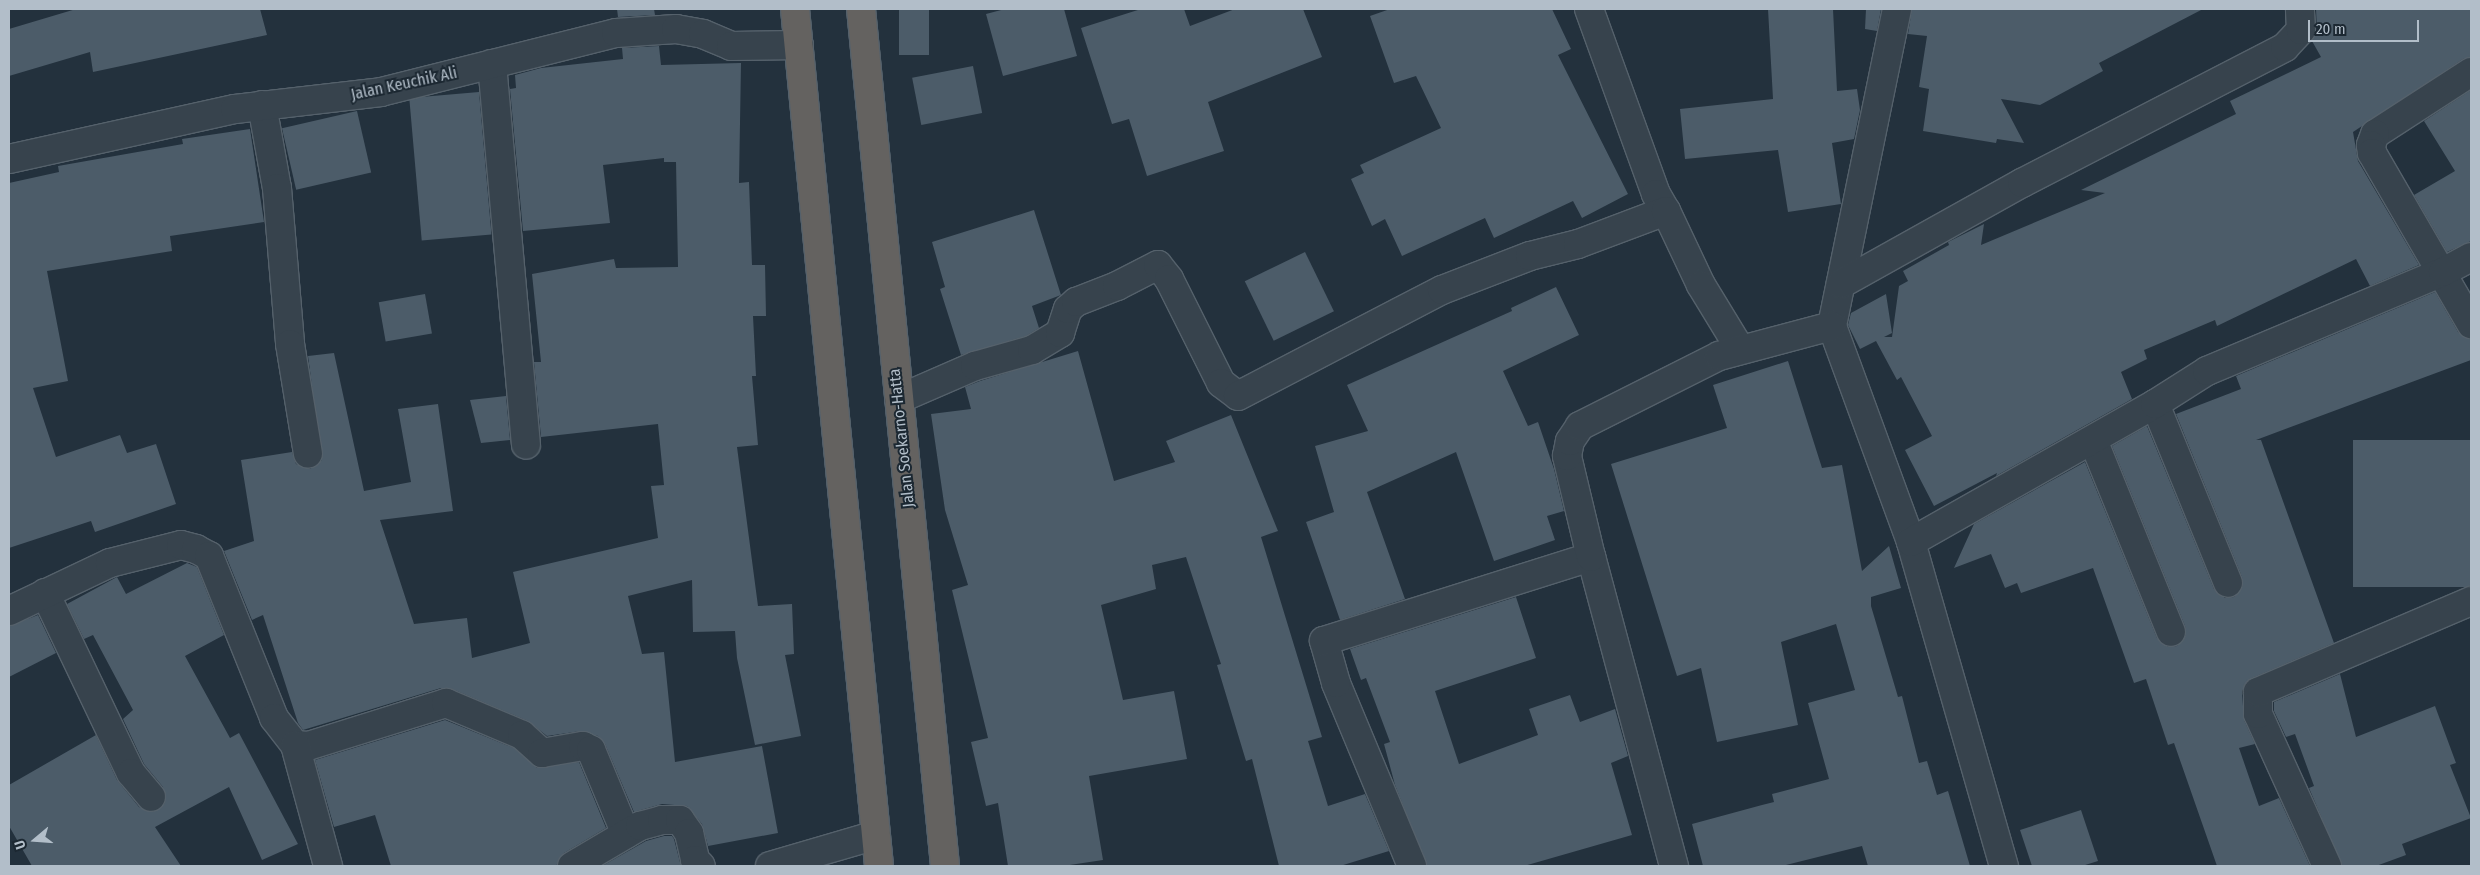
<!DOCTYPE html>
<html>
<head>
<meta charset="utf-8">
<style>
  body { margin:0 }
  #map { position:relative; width:2480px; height:875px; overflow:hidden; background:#23313d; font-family:"Fira Sans Condensed",sans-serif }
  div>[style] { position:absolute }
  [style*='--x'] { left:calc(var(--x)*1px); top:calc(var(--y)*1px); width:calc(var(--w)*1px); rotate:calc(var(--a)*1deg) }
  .building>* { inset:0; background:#4c5c69; transform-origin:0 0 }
  .roads { filter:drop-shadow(1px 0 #55616b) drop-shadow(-1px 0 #55616b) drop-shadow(0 1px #55616b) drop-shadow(0 -1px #55616b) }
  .minor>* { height:28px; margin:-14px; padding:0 14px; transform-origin:14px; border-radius:14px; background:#37434d }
  .trunk>* { height:28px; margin:-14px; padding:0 14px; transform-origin:14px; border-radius:14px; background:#646260 }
  span { translate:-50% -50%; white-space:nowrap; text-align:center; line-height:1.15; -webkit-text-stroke:4px #1c2832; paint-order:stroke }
  .street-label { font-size:16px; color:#b2bec9 }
  .frame { position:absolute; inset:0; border:10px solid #b2bec9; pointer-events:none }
  .north { position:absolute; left:10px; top:815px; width:50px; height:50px; -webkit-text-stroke:4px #1c2832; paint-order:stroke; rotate:252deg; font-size:14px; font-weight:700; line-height:20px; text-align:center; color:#b2bec9 }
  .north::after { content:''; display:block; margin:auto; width:18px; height:22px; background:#b2bec9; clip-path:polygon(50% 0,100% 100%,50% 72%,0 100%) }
  .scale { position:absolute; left:2308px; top:20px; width:111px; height:22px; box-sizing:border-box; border:2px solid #b2bec9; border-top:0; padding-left:6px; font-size:15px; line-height:18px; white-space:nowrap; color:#b2bec9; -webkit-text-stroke:4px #1c2832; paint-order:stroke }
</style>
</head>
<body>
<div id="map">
  <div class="building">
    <div style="clip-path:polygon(76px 9px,260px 9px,267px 35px,93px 72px,90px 52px,9px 76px,9px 29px)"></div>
    <div style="clip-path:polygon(617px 9px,654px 9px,655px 15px,618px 17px)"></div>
    <div style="left:899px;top:9px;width:30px;height:46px"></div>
    <div style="clip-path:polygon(1005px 9px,1064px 9px,1077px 56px,1003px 76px,986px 14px)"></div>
    <div style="clip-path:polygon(1141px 9px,1184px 9px,1190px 26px,1235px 9px,1303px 9px,1322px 57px,1208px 102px,1224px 151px,1147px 176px,1129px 119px,1112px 124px,1081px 28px)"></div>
    <div style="clip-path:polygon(1390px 9px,1552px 9px,1571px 49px,1558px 55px,1628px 194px,1582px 218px,1573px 201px,1494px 238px,1485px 218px,1402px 256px,1385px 219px,1372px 226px,1351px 179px,1364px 173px,1360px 165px,1441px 128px,1416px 76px,1394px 83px,1370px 16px)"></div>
    <div style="clip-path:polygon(1768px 9px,1833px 9px,1837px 91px,1857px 89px,1860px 110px,1854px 139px,1832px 143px,1841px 204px,1788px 212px,1778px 150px,1685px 159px,1680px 109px,1773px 99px)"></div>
    <div style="clip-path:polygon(1866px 9px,1881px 9px,1877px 31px,1865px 29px)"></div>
    <div style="clip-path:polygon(1912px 9px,2203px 9px,2099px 63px,2103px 71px,2040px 105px,2001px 99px,2024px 143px,1997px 139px,1996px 143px,1923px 131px,1929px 89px,1919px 87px,1927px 36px,1908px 34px)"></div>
    <div style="clip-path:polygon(2316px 9px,2471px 9px,2471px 57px,2463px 59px,2353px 132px,2358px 161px,2419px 265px,2370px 286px,2356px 259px,2217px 326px,2215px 320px,2144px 350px,2147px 359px,2121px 372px,2132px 399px,1996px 476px,1997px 473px,1934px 506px,1905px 450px,1932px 436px,1901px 377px,1897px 380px,1876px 341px,1860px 349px,1848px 325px,1851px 313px,1886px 294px,1892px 333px,1884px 337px,1892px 337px,1899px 286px,1908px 281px,1903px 271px,1949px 245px,1948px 242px,1984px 224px,1981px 245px,2105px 193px,2081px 190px,2236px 114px,2230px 101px,2321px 57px,2312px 41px,2317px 30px)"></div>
    <div style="clip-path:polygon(659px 46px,661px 65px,741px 63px,739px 183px,749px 182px,752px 265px,765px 265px,766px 316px,753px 316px,756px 376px,752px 376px,758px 445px,737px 447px,758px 606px,792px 604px,794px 654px,785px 655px,801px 736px,755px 745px,737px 658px,735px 631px,693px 632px,692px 580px,628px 596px,642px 654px,664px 652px,675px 762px,762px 746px,778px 833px,708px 846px,702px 824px,687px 806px,662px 804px,634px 812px,605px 744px,598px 736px,581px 731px,547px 736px,528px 721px,452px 689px,441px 688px,303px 730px,298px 723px,263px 615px,252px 620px,224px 551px,254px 541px,241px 460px,292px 452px,296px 464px,310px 469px,322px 460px,308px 356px,334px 353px,364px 491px,411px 482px,398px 409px,438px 404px,453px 511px,380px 520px,414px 624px,467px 618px,472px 658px,530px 643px,513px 572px,658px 538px,651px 486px,664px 485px,658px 424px,541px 437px,534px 362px,541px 362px,532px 274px,614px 259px,616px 268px,678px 267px,676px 162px,664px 162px,664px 158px,603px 165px,610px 223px,523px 231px,510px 89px,516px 88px,515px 75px,541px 68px,623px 59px,622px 48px)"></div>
    <div style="left:973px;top:66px;width:48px;height:62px;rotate:79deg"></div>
    <div style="clip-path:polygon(2471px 90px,2471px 241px,2447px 252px,2414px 195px,2455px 171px,2424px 121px)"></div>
    <div style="left:479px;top:92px;width:143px;height:70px;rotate:85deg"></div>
    <div style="left:357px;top:111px;width:63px;height:77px;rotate:77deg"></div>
    <div style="clip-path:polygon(250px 129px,264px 222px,170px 236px,172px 251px,47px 271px,68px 381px,33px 388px,56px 457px,120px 435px,127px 453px,156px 444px,176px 504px,95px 532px,91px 521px,9px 548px,9px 183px,59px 172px,58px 166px,183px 144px,182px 139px)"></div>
    <div style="clip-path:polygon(1034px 210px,1061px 295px,1032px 306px,1039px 328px,1026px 336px,961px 355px,940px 289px,945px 287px,932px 242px)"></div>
    <div style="left:1305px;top:252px;width:66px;height:67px;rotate:64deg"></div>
    <div style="clip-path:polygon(1556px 287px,1579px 335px,1503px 371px,1528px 426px,1538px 422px,1554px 469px,1564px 511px,1547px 516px,1555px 540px,1494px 561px,1456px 452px,1367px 492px,1405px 599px,1340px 620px,1306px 522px,1334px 512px,1315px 446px,1368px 431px,1347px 385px,1512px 311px,1511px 308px)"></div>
    <div style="clip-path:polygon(2435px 292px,2458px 332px,2471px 340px,2471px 360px,2256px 440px,2261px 440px,2334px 643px,2252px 678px,2245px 684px,2242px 692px,2244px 720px,2255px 744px,2239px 748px,2259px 806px,2279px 798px,2310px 866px,2217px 866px,2174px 743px,2168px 745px,2146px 679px,2134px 683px,2093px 568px,2021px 593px,2017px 583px,2005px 588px,1991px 554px,1954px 568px,1974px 524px,2085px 462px,2157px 638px,2168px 647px,2177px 646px,2186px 635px,2185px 626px,2112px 446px,2147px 426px,2214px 589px,2225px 598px,2234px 597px,2243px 586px,2242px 577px,2176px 414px,2241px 389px,2236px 376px)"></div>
    <div style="left:425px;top:294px;width:40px;height:47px;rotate:80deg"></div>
    <div style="clip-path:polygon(1078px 351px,1114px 481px,1175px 462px,1166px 441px,1231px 415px,1278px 531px,1261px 537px,1322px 737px,1308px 741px,1328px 806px,1365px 794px,1389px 851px,1340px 866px,1279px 866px,1252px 759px,1246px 761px,1217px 665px,1221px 664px,1186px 557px,1152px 565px,1156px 589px,1101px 605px,1123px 700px,1174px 691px,1187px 759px,1089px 776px,1103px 860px,1063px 866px,1008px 866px,998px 803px,986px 806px,971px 742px,988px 738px,952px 590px,968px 585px,945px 510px,931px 414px,971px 409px,965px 387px,980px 381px)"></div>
    <div style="clip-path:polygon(1788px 361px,1822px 468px,1842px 465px,1862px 571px,1889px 546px,1901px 588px,1871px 597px,1871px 606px,1898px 697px,1902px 696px,1919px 763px,1927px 761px,1937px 795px,1948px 791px,1970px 866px,1868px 866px,1862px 846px,1782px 866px,1703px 866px,1692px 824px,1762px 805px,1774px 802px,1772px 794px,1829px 779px,1808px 703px,1855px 690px,1836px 624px,1781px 642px,1798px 725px,1717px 742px,1701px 668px,1677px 676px,1611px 464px,1727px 428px,1713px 385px)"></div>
    <div style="clip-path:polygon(506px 396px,510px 440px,481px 443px,470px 400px)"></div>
    <div style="left:2353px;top:440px;width:118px;height:147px"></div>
    <div style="clip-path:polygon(187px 563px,197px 567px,224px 635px,185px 656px,230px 738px,239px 733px,298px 844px,262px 860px,229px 787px,155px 827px,181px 866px,32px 866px,9px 826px,9px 785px,96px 735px,117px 780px,139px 807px,153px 812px,165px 803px,163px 787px,144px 764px,123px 719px,133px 710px,93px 635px,84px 639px,67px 604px,117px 577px,126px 594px)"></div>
    <div style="clip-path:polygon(1516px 597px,1536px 658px,1435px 691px,1459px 764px,1538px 735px,1529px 709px,1570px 695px,1580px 722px,1615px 709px,1628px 756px,1611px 763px,1632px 835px,1524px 866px,1427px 866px,1395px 785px,1384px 744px,1390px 742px,1366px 678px,1361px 680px,1350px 649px)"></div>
    <div style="clip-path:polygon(38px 615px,56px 653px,9px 677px,9px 626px)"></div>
    <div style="clip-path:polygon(2340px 674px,2356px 737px,2435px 706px,2456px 763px,2450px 765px,2471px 818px,2402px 844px,2406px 855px,2376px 866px,2342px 866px,2309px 788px,2314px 786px,2295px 734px,2286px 737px,2274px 711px,2274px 702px)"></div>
    <div style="clip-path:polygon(445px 720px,514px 748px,537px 768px,579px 762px,606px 828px,564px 853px,556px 866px,391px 866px,375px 815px,334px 827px,315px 760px)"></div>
    <div style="clip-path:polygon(2081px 810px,2098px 861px,2082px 866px,2032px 866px,2020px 830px)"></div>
    <div style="clip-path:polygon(664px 836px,672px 836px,674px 839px,681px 866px,602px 866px,646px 841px)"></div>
  </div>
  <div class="roads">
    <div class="minor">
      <div style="--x:1589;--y:9;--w:197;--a:70.1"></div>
      <div style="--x:1656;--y:194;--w:20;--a:60"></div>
      <div style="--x:1897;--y:9;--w:324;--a:101.6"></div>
      <div style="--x:1832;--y:326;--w:230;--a:69.9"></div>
      <div style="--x:1911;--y:542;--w:337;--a:74"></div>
      <div style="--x:492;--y:64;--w:382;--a:84.9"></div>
      <div style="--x:2471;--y:72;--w:114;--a:147.1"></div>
      <div style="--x:2375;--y:134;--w:12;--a:110"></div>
      <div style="--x:2371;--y:145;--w:8;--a:83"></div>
      <div style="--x:2372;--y:153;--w:198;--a:59.9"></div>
      <div style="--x:262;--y:105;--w:84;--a:79.8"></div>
      <div style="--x:277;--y:188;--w:157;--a:85.2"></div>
      <div style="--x:290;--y:344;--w:111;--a:80.7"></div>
      <div style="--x:9;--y:159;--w:231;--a:-12.5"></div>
      <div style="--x:235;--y:109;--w:147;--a:-6.6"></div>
      <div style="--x:381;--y:92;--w:242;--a:-14.1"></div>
      <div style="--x:616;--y:33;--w:60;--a:-3.8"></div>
      <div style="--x:676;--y:29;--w:27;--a:10"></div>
      <div style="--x:703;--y:34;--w:30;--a:23"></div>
      <div style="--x:731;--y:46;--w:68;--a:-0.8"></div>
      <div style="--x:1841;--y:284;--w:207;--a:-29.2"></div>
      <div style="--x:2022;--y:183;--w:296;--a:-27.3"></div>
      <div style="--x:2285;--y:47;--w:23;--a:-47"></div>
      <div style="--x:2301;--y:30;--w:21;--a:-93"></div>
      <div style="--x:899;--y:399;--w:83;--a:-23.5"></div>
      <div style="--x:975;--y:366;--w:59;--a:-15.7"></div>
      <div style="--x:1032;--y:350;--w:33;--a:-31"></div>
      <div style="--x:1060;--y:333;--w:25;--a:-72"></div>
      <div style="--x:1068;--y:309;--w:11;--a:-41"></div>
      <div style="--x:1076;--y:302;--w:44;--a:-21.3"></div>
      <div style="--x:1117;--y:286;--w:46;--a:-27.1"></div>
      <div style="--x:1158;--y:265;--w:18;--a:52"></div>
      <div style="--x:1169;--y:279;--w:116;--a:63.4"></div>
      <div style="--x:1221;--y:383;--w:21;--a:37"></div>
      <div style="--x:1238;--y:396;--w:230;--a:-27.5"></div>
      <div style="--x:1442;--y:290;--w:94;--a:-21.1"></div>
      <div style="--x:1530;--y:256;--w:49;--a:-14"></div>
      <div style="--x:1578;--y:244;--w:94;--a:-20.6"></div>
      <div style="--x:1666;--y:211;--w:82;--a:64.7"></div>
      <div style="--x:1701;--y:285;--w:75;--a:58.6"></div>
      <div style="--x:2155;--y:404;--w:193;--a:67.8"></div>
      <div style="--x:2093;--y:440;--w:207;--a:67.9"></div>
      <div style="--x:1911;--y:542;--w:280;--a:-29.5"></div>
      <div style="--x:2155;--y:404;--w:62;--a:-32.4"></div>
      <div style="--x:2207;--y:371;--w:256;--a:-22.8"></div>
      <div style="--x:2443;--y:272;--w:32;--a:-28"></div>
      <div style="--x:45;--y:593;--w:199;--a:64.5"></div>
      <div style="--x:131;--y:773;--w:31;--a:50"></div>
      <div style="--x:9;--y:611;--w:112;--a:-25.4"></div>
      <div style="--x:110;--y:563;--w:73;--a:-14.2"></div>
      <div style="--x:181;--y:545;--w:16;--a:15"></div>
      <div style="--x:196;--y:549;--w:15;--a:28"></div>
      <div style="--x:209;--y:556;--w:175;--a:68.1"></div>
      <div style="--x:274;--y:718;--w:34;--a:52"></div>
      <div style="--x:295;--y:745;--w:13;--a:4"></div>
      <div style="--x:308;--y:746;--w:145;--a:-17.3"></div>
      <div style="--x:446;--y:703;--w:82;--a:22.8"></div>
      <div style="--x:522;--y:735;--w:27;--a:42"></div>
      <div style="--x:542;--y:753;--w:42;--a:-9.7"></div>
      <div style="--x:583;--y:746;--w:9;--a:27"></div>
      <div style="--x:591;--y:750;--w:91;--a:67.4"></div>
      <div style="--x:295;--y:745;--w:125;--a:74.7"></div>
      <div style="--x:572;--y:866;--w:79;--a:-30.5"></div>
      <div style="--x:640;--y:826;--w:23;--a:-15"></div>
      <div style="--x:662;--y:820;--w:18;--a:0"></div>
      <div style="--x:680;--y:820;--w:16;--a:55"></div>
      <div style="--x:689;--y:833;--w:28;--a:77"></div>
      <div style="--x:695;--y:860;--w:8;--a:45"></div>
      <div style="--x:770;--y:866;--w:110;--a:-16.3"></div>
      <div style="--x:1412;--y:866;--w:198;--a:-112.6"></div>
      <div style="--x:1336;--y:683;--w:44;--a:-105.9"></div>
      <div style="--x:1324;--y:641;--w:280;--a:-17.5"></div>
      <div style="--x:1674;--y:866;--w:320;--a:-105"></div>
      <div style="--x:1591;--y:557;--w:104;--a:-103.4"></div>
      <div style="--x:1567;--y:456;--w:15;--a:-79"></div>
      <div style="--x:1570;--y:441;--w:18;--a:-56"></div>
      <div style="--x:1580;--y:426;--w:156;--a:-26.7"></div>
      <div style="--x:1719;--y:356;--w:117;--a:-14.9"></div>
      <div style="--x:2327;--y:866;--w:167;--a:-114.4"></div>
      <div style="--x:2258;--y:714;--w:22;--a:-90"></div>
      <div style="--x:2258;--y:692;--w:232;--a:-23.1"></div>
    </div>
    <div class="trunk">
      <div style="--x:795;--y:9;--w:861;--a:84.4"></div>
      <div style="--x:861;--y:9;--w:861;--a:84.4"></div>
    </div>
  </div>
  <div class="street-label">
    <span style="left:404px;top:84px;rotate:-12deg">Jalan Keuchik Ali</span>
    <span style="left:902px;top:438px;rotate:-96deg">Jalan Soekarno-Hatta</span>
  </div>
  <div class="frame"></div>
  <div class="north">U</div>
  <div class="scale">20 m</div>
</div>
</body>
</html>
